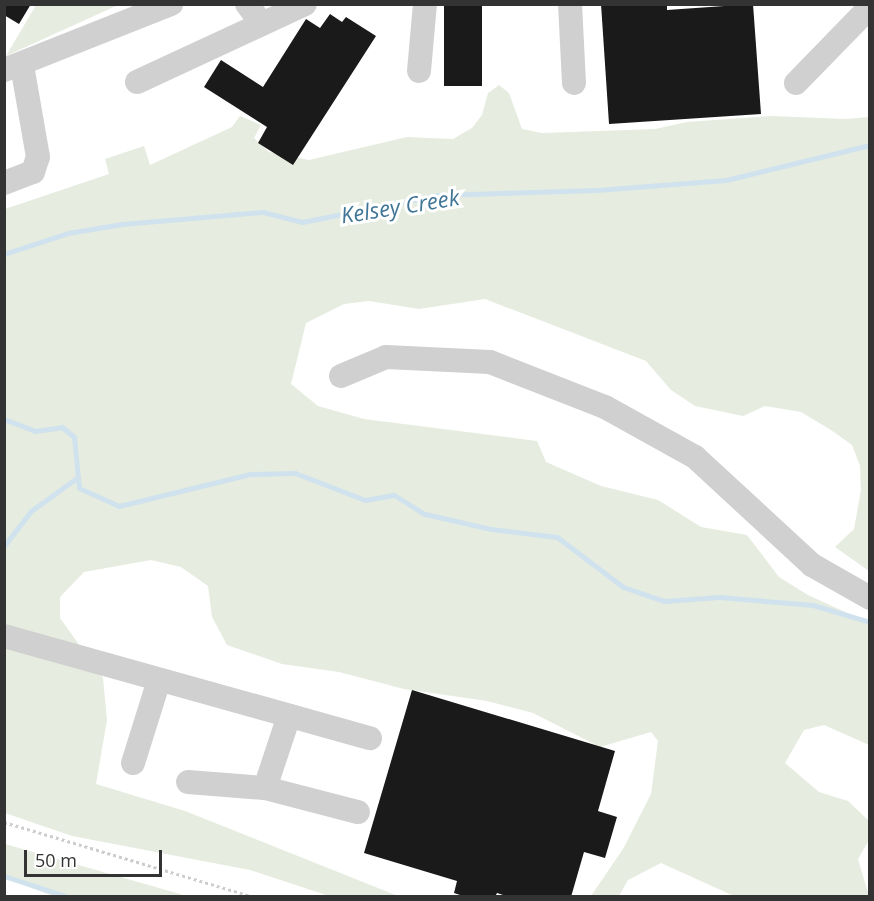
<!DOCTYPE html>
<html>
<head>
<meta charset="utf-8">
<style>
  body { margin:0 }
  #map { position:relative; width:874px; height:901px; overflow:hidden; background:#fff; font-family:"Open Sans",sans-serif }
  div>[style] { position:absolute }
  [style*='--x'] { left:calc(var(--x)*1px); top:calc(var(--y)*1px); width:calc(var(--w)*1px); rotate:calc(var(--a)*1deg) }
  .green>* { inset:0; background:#e6ecdf }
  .stream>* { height:5px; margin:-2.5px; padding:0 2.5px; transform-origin:2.5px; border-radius:2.5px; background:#cfe2ee }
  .building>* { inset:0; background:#1a1a1a; transform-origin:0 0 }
  .path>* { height:3px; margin-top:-1.5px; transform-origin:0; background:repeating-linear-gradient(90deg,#cdcdcd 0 3px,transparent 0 6px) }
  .minor>* { height:24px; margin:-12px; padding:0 12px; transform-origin:12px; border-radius:12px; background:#d0d0d0 }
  span { translate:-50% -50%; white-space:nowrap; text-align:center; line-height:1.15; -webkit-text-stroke:6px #fff; paint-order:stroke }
  .water-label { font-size:22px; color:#3f7597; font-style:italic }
  .frame { position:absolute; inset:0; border:6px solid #333; pointer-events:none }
  .scale { position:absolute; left:24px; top:850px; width:138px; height:27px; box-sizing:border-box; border:3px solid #333; border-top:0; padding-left:8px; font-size:18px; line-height:21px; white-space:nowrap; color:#333; -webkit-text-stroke:4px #fff; paint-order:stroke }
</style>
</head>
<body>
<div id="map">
  <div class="green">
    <div style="clip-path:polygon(36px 5px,118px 5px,6px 56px)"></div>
    <div style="clip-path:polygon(499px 85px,509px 93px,522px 129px,542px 133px,655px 129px,687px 122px,771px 116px,846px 119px,869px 117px,869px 571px,835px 547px,854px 529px,861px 490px,860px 466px,852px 445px,831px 430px,801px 412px,765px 406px,743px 416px,695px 406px,671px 390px,646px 361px,485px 299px,419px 309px,369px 301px,344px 304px,306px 323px,291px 384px,318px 406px,364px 419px,537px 441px,546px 462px,601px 486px,658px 500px,701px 527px,747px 535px,779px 577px,808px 595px,869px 623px,869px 745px,824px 725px,804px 730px,785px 763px,819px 792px,848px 801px,869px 821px,869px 840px,858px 859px,869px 896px,734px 896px,661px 863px,628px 880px,619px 896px,591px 896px,623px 849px,651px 794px,658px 741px,651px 732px,600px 747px,533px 713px,487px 701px,404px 689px,339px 672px,282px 664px,227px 645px,212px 617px,208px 586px,181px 567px,151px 560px,84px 572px,60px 597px,60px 618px,103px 678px,107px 720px,96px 784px,185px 811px,398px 896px,329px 896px,250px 870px,72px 836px,5px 813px,5px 209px,109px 174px,105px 159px,144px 146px,150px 165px,232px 127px,240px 116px,261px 125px,254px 138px,269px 152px,309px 160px,407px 137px,453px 139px,472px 128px,482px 115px,488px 93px)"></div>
    <div style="clip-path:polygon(4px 844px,5px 844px,187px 896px,53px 896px,5px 878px)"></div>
  </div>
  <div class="stream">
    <div style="--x:4;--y:254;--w:67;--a:-18.2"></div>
    <div style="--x:68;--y:233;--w:55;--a:-9.5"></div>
    <div style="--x:122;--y:224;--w:142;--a:-4.9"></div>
    <div style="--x:263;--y:212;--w:40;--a:14.4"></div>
    <div style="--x:302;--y:222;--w:139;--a:-11.2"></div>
    <div style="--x:438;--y:195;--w:159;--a:-1.8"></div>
    <div style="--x:597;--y:190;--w:129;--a:-4.4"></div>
    <div style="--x:726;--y:180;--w:148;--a:-13.7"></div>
    <div style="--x:4;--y:419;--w:33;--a:21"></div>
    <div style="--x:35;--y:431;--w:27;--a:-8"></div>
    <div style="--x:62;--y:427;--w:16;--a:40"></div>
    <div style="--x:74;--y:437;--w:51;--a:84.4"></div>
    <div style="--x:79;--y:488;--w:44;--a:24.2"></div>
    <div style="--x:119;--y:506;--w:135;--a:-13.7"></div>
    <div style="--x:250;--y:474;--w:45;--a:-1.3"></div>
    <div style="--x:295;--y:473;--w:75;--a:21.1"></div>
    <div style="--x:365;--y:500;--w:29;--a:-10"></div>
    <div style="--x:394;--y:495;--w:36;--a:32"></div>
    <div style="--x:425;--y:514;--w:68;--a:12.8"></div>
    <div style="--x:491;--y:529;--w:66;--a:6.9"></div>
    <div style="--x:557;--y:537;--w:83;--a:37.1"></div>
    <div style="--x:623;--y:587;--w:43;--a:18.9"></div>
    <div style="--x:664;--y:601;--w:55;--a:-4.2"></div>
    <div style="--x:719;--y:597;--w:94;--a:4.9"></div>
    <div style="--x:813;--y:605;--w:59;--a:16.6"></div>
    <div style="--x:4;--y:546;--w:44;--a:-52.4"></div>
    <div style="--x:31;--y:511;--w:58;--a:-35.9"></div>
    <div style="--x:4;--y:876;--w:64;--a:18.2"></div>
  </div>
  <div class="building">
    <div style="clip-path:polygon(4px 4px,31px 4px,19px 24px,4px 15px)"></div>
    <div style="left:444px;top:4px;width:38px;height:82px"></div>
    <div style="clip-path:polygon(601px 4px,667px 4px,667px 10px,753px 4px,761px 114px,609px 124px)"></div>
    <div style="clip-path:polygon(330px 14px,342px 22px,346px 17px,376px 36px,293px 165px,258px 143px,267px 127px,204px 87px,221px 60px,263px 87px,306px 19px,320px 28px)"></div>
    <div style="clip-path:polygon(412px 690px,615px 751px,598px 811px,617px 817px,605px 858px,584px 852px,571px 897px,509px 897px,497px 893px,495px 897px,466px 897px,454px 893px,457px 881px,364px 853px)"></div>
  </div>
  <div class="path">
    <div style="--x:4;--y:822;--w:258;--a:16.7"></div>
  </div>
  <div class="minor">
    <div style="--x:247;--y:4;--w:25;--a:53"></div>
    <div style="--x:570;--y:4;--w:79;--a:87.1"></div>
    <div style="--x:4;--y:70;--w:180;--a:-21.6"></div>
    <div style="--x:419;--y:71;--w:67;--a:-84.9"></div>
    <div style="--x:137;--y:82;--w:185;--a:-24.9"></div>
    <div style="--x:796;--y:83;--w:106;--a:-45.8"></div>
    <div style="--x:4;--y:183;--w:31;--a:-21"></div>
    <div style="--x:33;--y:172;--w:16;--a:-72"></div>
    <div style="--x:38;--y:157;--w:93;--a:-99.9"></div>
    <div style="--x:341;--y:376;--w:49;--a:-22.9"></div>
    <div style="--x:386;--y:357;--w:104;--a:2.8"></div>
    <div style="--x:490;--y:362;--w:123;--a:21.4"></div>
    <div style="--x:605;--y:407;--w:103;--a:29.1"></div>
    <div style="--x:695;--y:457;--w:159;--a:42.7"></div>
    <div style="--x:812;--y:565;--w:67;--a:29.6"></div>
    <div style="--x:4;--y:636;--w:380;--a:15.6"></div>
    <div style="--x:133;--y:763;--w:87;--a:-72.6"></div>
    <div style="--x:188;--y:782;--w:77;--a:4.5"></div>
    <div style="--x:265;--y:788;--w:96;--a:14.5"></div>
    <div style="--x:265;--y:788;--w:76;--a:-71.6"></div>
  </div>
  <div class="water-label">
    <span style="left:400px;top:206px;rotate:-9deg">Kelsey Creek</span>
  </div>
  <div class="frame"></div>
  <div class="scale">50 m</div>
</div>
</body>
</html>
